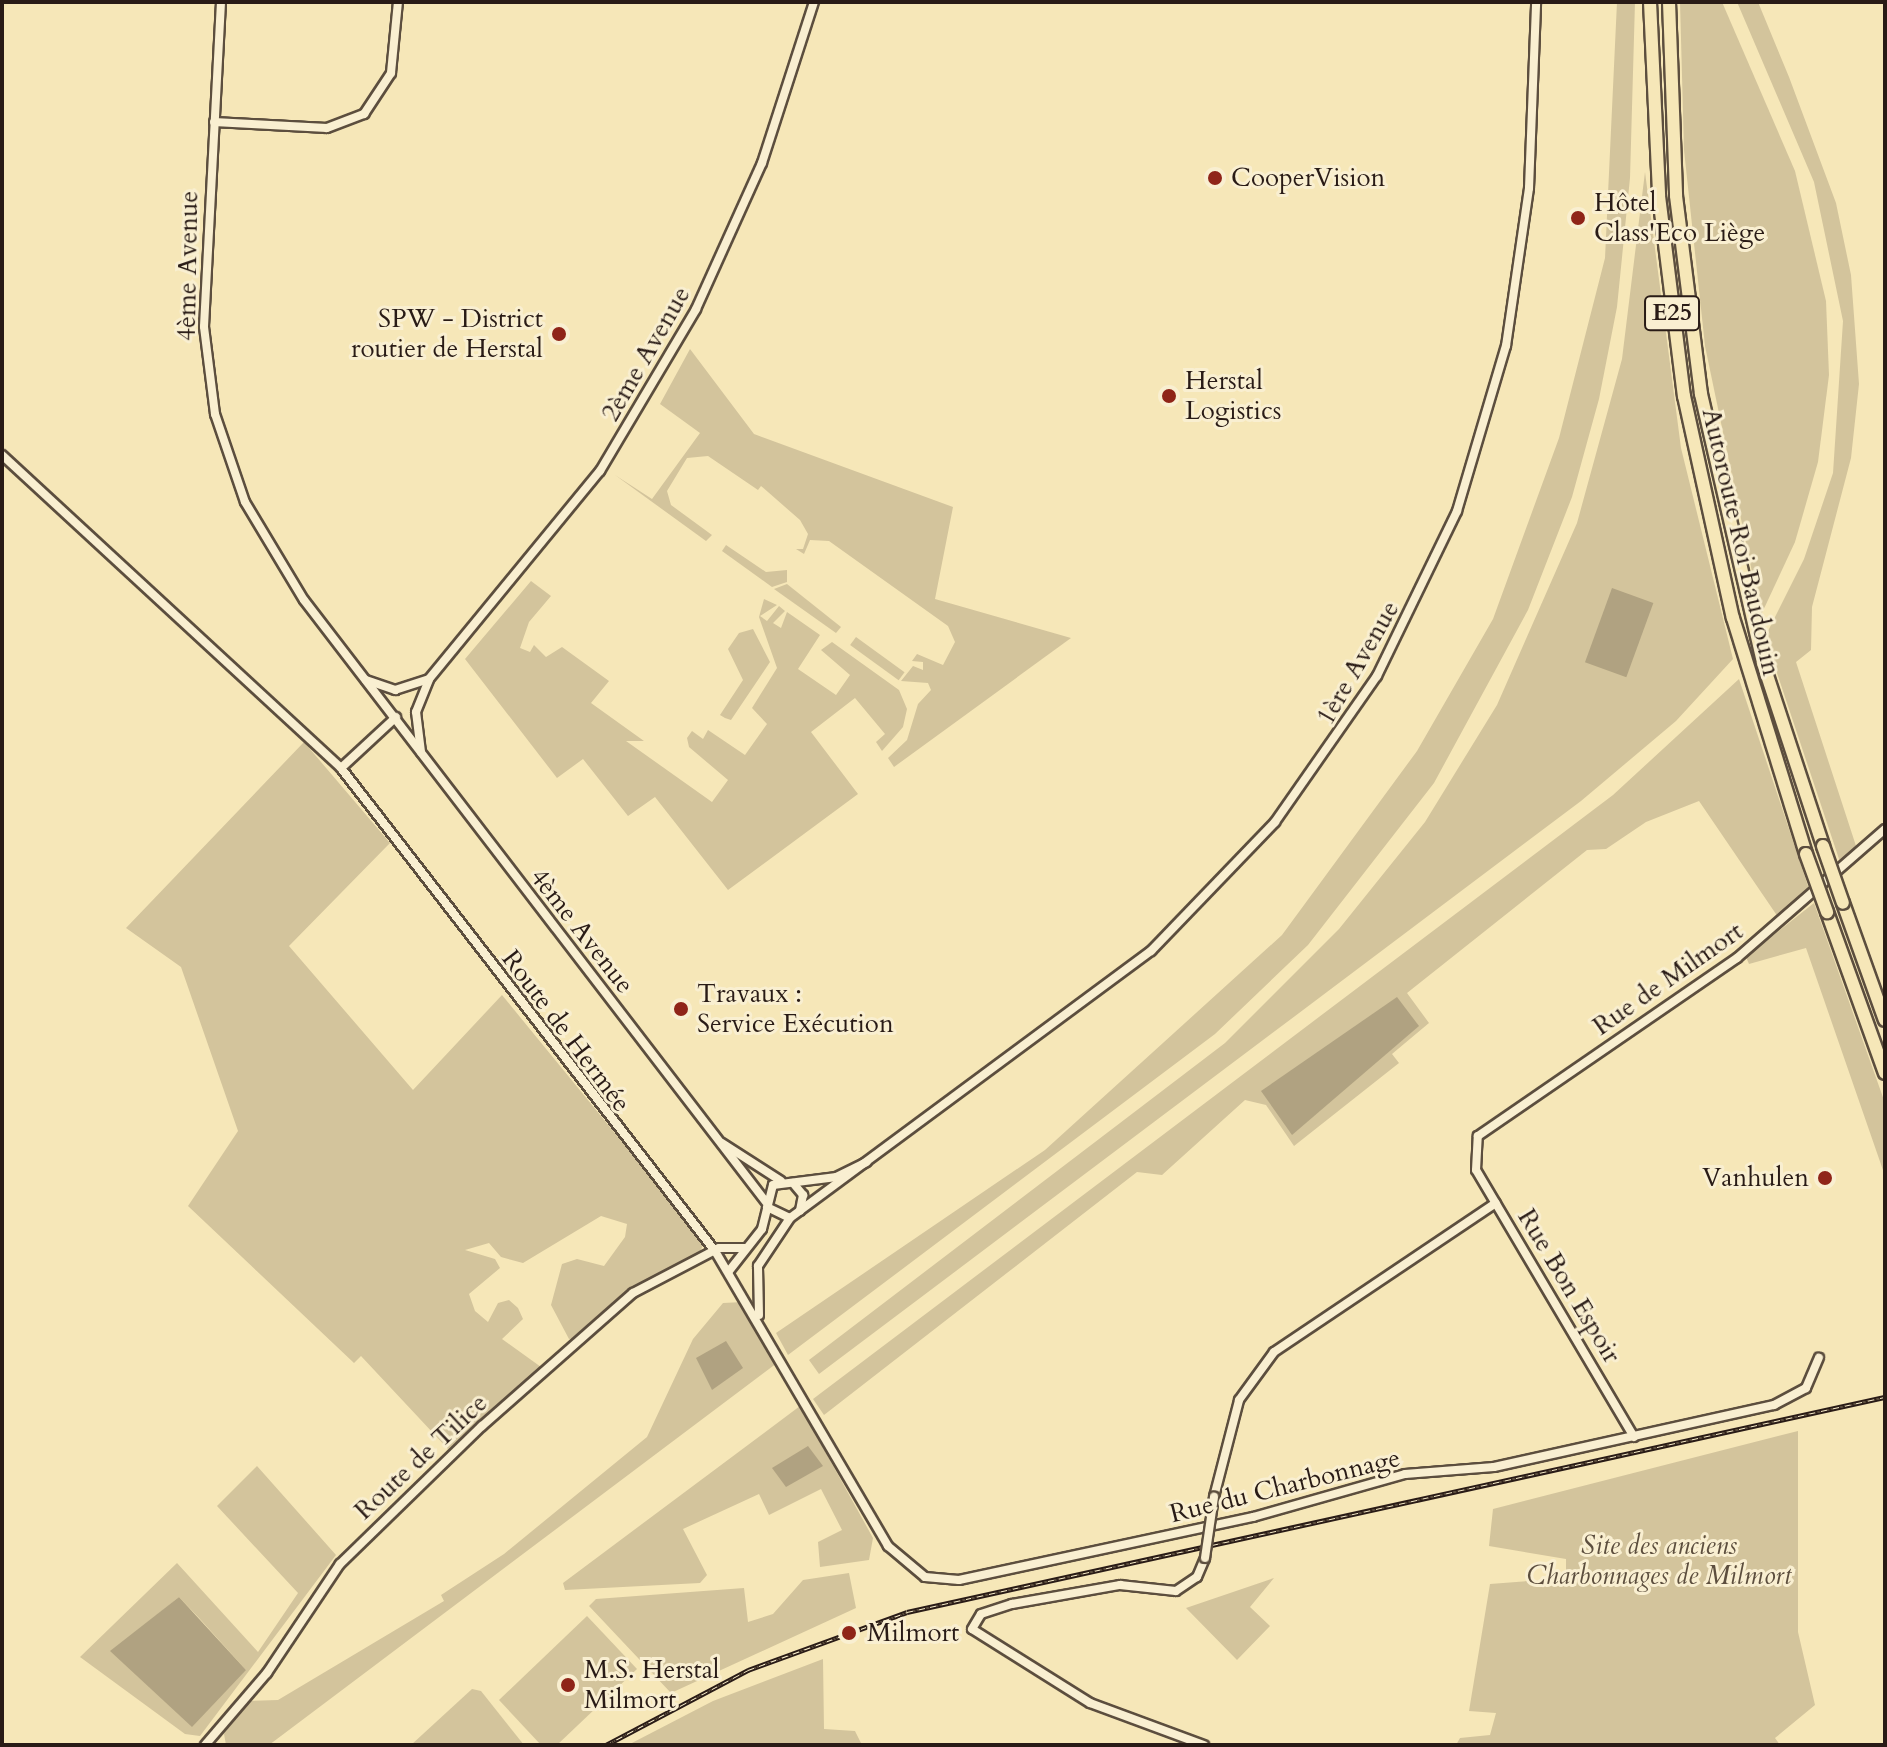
<!DOCTYPE html>
<html>
<head>
<meta charset="utf-8">
<style>
  body { margin:0 }
  #map { position:relative; width:1887px; height:1747px; overflow:hidden; background:#f6e7b8; font-family:Cardo,serif }
  div>[style] { position:absolute }
  [style*='--x'] { left:calc(var(--x)*1px); top:calc(var(--y)*1px); width:calc(var(--w)*1px); rotate:calc(var(--a)*1deg) }
  .green>* { inset:0; background:#d3c49c; transform-origin:0 0 }
  .water>* { inset:0; background:#b0a281; transform-origin:0 0 }
  .roads { filter:drop-shadow(2px 0 #5c4e3e) drop-shadow(-2px 0 #5c4e3e) drop-shadow(0 2px #5c4e3e) drop-shadow(0 -2px #5c4e3e) }
  .minor>* { height:8px; margin:-4px; padding:0 4px; transform-origin:4px; border-radius:4px; background:#f9efd1 }
  .highway>* { height:12px; margin:-6px; padding:0 6px; transform-origin:6px; border-radius:6px; background:#f6e7b8 }
  .rail>* { height:5px; margin-top:-2.5px; transform-origin:0; background:repeating-linear-gradient(90deg,#f9efd1 0 6px,#291b16 0 12px); box-sizing:border-box; border-block:2px solid #291b16 }
  .bridges { filter:drop-shadow(2px 0 #5c4e3e) drop-shadow(-2px 0 #5c4e3e) drop-shadow(0 2px #5c4e3e) drop-shadow(0 -2px #5c4e3e) }
  .minor-bridge>* { height:8px; margin:-4px; padding:0 4px; transform-origin:4px; border-radius:4px; background:#f9efd1 }
  .highway-bridge>* { height:12px; margin:-6px; padding:0 6px; transform-origin:6px; border-radius:6px; background:#f6e7b8 }
  .dots>* { width:22px; height:22px; translate:-50% -50%; box-sizing:border-box; border:4px solid #f9efd1; border-radius:50% }
  span { translate:-50% -50%; white-space:nowrap; text-align:center; line-height:1.15; -webkit-text-stroke:6px #f9efd1; paint-order:stroke }
  .shield-label span { padding:2px 6px; background:#f9efd1; border:2px solid; border-radius:6px; -webkit-text-stroke-width:0 }
  .shield-label { font-size:24px; color:#291b16; font-weight:700 }
  .poi-label { font-size:26px; color:#291b16 }
  .left { translate:0 -50%; text-align:left }
  .right { translate:-100% -50%; text-align:right }
  .street-label { font-size:26px; color:#291b16 }
  .park-label { font-size:26px; color:#5c4e3e; font-style:italic }
  .frame { position:absolute; inset:0; border:4px solid #291b16; pointer-events:none }
</style>
</head>
<body>
<div id="map">
  <div class="green">
    <div style="clip-path:polygon(1617px 2px,1635px 2px,1630px 178px,1617px 307px,1599px 399px,1572px 497px,1528px 610px,1434px 783px,1308px 945px,1215px 1034px,788px 1355px,776px 1333px,1045px 1150px,1282px 935px,1417px 751px,1493px 619px,1559px 438px,1605px 258px)"></div>
    <div style="clip-path:polygon(1680px 2px,1722px 2px,1795px 171px,1826px 301px,1829px 375px,1818px 462px,1795px 542px,1761px 615px,1705px 346px,1684px 150px)"></div>
    <div style="clip-path:polygon(1737px 2px,1758px 2px,1789px 77px,1836px 203px,1851px 275px,1859px 384px,1851px 458px,1812px 607px,1811px 650px,1796px 662px,1857px 849px,1840px 862px,1765px 637px,1804px 559px,1833px 473px,1843px 321px,1814px 182px)"></div>
    <div style="clip-path:polygon(1645px 172px,1681px 448px,1733px 659px,1676px 721px,1581px 801px,819px 1374px,809px 1360px,1225px 1043px,1339px 929px,1425px 822px,1497px 705px,1577px 523px,1622px 359px)"></div>
    <div style="clip-path:polygon(690px 349px,754px 434px,953px 507px,935px 599px,1071px 638px,894px 767px,888px 758px,907px 740px,918px 704px,931px 690px,928px 683px,901px 681px,913px 666px,923px 670px,923px 662px,912px 661px,917px 654px,943px 665px,955px 642px,948px 626px,829px 541px,810px 540px,804px 554px,796px 549px,803px 549px,808px 534px,800px 520px,761px 486px,758px 490px,708px 456px,687px 458px,667px 491px,671px 505px,712px 535px,706px 541px,615px 475px,652px 499px,700px 433px,660px 404px)"></div>
    <div style="clip-path:polygon(726px 545px,766px 572px,787px 570px,787px 582px,772px 587px,722px 551px)"></div>
    <div style="clip-path:polygon(531px 581px,551px 596px,529px 622px,520px 648px,530px 652px,534px 645px,546px 657px,562px 647px,609px 681px,591px 703px,644px 741px,626px 741px,712px 802px,728px 780px,689px 747px,687px 738px,692px 731px,703px 739px,708px 730px,745px 755px,767px 724px,752px 708px,777px 668px,759px 617px,764px 599px,777px 605px,760px 616px,767px 621px,779px 606px,785px 611px,773px 623px,781px 628px,787px 612px,820px 635px,798px 669px,836px 695px,850px 675px,821px 650px,832px 642px,899px 690px,907px 709px,903px 727px,882px 751px,876px 742px,885px 734px,855px 698px,811px 732px,858px 794px,728px 890px,655px 797px,628px 816px,583px 759px,557px 778px,465px 659px)"></div>
    <div style="clip-path:polygon(787px 584px,841px 627px,836px 633px,774px 589px)"></div>
    <div style="clip-path:polygon(753px 629px,770px 662px,731px 720px,725px 718px,720px 715px,743px 680px,728px 649px,739px 633px)"></div>
    <div style="left:856px;top:637px;width:60px;height:10px;rotate:36deg"></div>
    <div style="clip-path:polygon(1739px 679px,1810px 892px,1778px 917px,1699px 801px,1646px 822px,1606px 849px,1587px 850px,1407px 993px,1429px 1023px,1392px 1054px,1399px 1063px,1294px 1146px,1266px 1105px,1245px 1100px,1162px 1175px,1137px 1172px,824px 1415px,813px 1399px,1613px 795px)"></div>
    <div style="clip-path:polygon(304px 742px,390px 843px,289px 946px,413px 1090px,502px 995px,704px 1242px,697px 1260px,633px 1293px,584px 1336px,569px 1339px,551px 1305px,562px 1264px,577px 1259px,604px 1266px,625px 1237px,627px 1224px,601px 1216px,523px 1263px,501px 1257px,489px 1243px,465px 1250px,495px 1259px,500px 1268px,469px 1294px,475px 1311px,488px 1322px,498px 1303px,509px 1300px,518px 1308px,523px 1319px,502px 1339px,541px 1367px,448px 1449px,361px 1356px,354px 1363px,188px 1206px,238px 1131px,181px 967px,126px 928px)"></div>
    <div style="clip-path:polygon(1814px 903px,1885px 1103px,1885px 1176px,1806px 948px,1749px 964px,1746px 957px)"></div>
    <div style="clip-path:polygon(743px 1302px,777px 1363px,269px 1745px,226px 1745px,224px 1734px,246px 1701px,278px 1700px,444px 1601px,441px 1595px,504px 1554px,647px 1437px,693px 1339px,723px 1303px)"></div>
    <div style="clip-path:polygon(800px 1406px,873px 1538px,869px 1560px,820px 1567px,818px 1542px,842px 1530px,821px 1489px,769px 1515px,759px 1494px,683px 1529px,707px 1575px,700px 1583px,565px 1590px,563px 1583px)"></div>
    <div style="clip-path:polygon(1798px 1431px,1798px 1632px,1815px 1705px,1775px 1738px,1780px 1745px,1456px 1745px,1460px 1738px,1490px 1735px,1496px 1713px,1469px 1711px,1490px 1584px,1566px 1578px,1566px 1559px,1489px 1546px,1493px 1509px)"></div>
    <div style="clip-path:polygon(evenodd,257px 1466px,336px 1555px,200px 1736px,185px 1734px,80px 1657px,177px 1563px,258px 1652px,298px 1593px,217px 1506px,257px 1466px,179px 1597px,199px 1618px,246px 1670px,111px 1652px,179px 1597px)"></div>
    <div style="clip-path:polygon(849px 1573px,856px 1608px,671px 1693px,589px 1606px,596px 1599px,744px 1588px,748px 1622px,773px 1614px,803px 1580px)"></div>
    <div style="clip-path:polygon(1274px 1578px,1250px 1607px,1270px 1626px,1237px 1660px,1186px 1608px)"></div>
    <div style="clip-path:polygon(587px 1616px,637px 1669px,557px 1745px,541px 1745px,499px 1700px)"></div>
    <div style="clip-path:polygon(823px 1659px,824px 1729px,855px 1731px,862px 1745px,628px 1745px,713px 1701px)"></div>
    <div style="clip-path:polygon(472px 1689px,481px 1691px,524px 1745px,411px 1745px)"></div>
  </div>
  <div class="water">
    <div style="left:1612px;top:588px;width:44px;height:79px;rotate:20deg"></div>
    <div style="clip-path:polygon(1397px 997px,1419px 1026px,1292px 1135px,1261px 1091px)"></div>
    <div style="clip-path:polygon(726px 1341px,743px 1368px,712px 1390px,696px 1358px)"></div>
    <div style="clip-path:polygon(808px 1446px,823px 1466px,786px 1487px,772px 1468px)"></div>
    <div style="clip-path:polygon(179px 1597px,246px 1670px,192px 1727px,110px 1651px)"></div>
  </div>
  <div class="roads">
    <div class="minor">
      <div style="--x:221;--y:2;--w:325;--a:93"></div>
      <div style="--x:204;--y:327;--w:88;--a:82.8"></div>
      <div style="--x:215;--y:414;--w:93;--a:71.2"></div>
      <div style="--x:245;--y:502;--w:114;--a:59"></div>
      <div style="--x:304;--y:600;--w:759;--a:52.5"></div>
      <div style="--x:214;--y:122;--w:113;--a:3"></div>
      <div style="--x:327;--y:128;--w:40;--a:-21"></div>
      <div style="--x:364;--y:114;--w:49;--a:-56.6"></div>
      <div style="--x:391;--y:73;--w:71;--a:-84.4"></div>
      <div style="--x:2;--y:455;--w:461;--a:42.7"></div>
      <div style="--x:341;--y:768;--w:611;--a:52.25"></div>
      <div style="--x:715;--y:1251;--w:342;--a:59.6"></div>
      <div style="--x:888;--y:1546;--w:48;--a:40"></div>
      <div style="--x:925;--y:1577;--w:34;--a:5"></div>
      <div style="--x:959;--y:1580;--w:301;--a:-12.1"></div>
      <div style="--x:1253;--y:1517;--w:158;--a:-15.8"></div>
      <div style="--x:1405;--y:1474;--w:89;--a:-4.5"></div>
      <div style="--x:1494;--y:1467;--w:287;--a:-12.5"></div>
      <div style="--x:1774;--y:1405;--w:36;--a:-28"></div>
      <div style="--x:1806;--y:1388;--w:33;--a:-67"></div>
      <div style="--x:366;--y:680;--w:31;--a:19"></div>
      <div style="--x:395;--y:690;--w:35;--a:-18"></div>
      <div style="--x:421;--y:752;--w:40;--a:-97.1"></div>
      <div style="--x:416;--y:712;--w:35;--a:-68"></div>
      <div style="--x:429;--y:679;--w:269;--a:-50.6"></div>
      <div style="--x:600;--y:471;--w:188;--a:-59.3"></div>
      <div style="--x:696;--y:309;--w:160;--a:-65.7"></div>
      <div style="--x:762;--y:163;--w:169;--a:-72.1"></div>
      <div style="--x:341;--y:768;--w:75;--a:-42.8"></div>
      <div style="--x:722;--y:1143;--w:70;--a:32.8"></div>
      <div style="--x:793;--y:1183;--w:16;--a:50"></div>
      <div style="--x:803;--y:1195;--w:16;--a:101"></div>
      <div style="--x:767;--y:1207;--w:25;--a:26"></div>
      <div style="--x:729;--y:1271;--w:53;--a:-51.8"></div>
      <div style="--x:762;--y:1229;--w:45;--a:-76"></div>
      <div style="--x:773;--y:1185;--w:64;--a:-7.2"></div>
      <div style="--x:836;--y:1177;--w:34;--a:-26"></div>
      <div style="--x:759;--y:1315;--w:49;--a:-91.2"></div>
      <div style="--x:758;--y:1266;--w:58;--a:-56.3"></div>
      <div style="--x:790;--y:1218;--w:449;--a:-36.5"></div>
      <div style="--x:1151;--y:951;--w:179;--a:-46.1"></div>
      <div style="--x:1275;--y:822;--w:178;--a:-55.1"></div>
      <div style="--x:1377;--y:676;--w:183;--a:-64.1"></div>
      <div style="--x:1457;--y:511;--w:172;--a:-73.5"></div>
      <div style="--x:1506;--y:346;--w:160;--a:-81.7"></div>
      <div style="--x:1529;--y:188;--w:186;--a:-87.8"></div>
      <div style="--x:1634;--y:1437;--w:310;--a:-120.6"></div>
      <div style="--x:1476;--y:1170;--w:34;--a:-87"></div>
      <div style="--x:1478;--y:1136;--w:314;--a:-34.5"></div>
      <div style="--x:1737;--y:958;--w:196;--a:-41.1"></div>
      <div style="--x:1214;--y:1497;--w:100;--a:-75.5"></div>
      <div style="--x:1239;--y:1400;--w:59;--a:-53.9"></div>
      <div style="--x:1274;--y:1352;--w:267;--a:-33.9"></div>
      <div style="--x:205;--y:1745;--w:95;--a:-49.3"></div>
      <div style="--x:267;--y:1673;--w:131;--a:-56.2"></div>
      <div style="--x:340;--y:1564;--w:198;--a:-44.2"></div>
      <div style="--x:482;--y:1426;--w:201;--a:-41.4"></div>
      <div style="--x:633;--y:1293;--w:97;--a:-27.6"></div>
      <div style="--x:719;--y:1248;--w:26;--a:0"></div>
      <div style="--x:1204;--y:1745;--w:121;--a:-159.8"></div>
      <div style="--x:1090;--y:1703;--w:139;--a:-147.9"></div>
      <div style="--x:972;--y:1629;--w:17;--a:-59"></div>
      <div style="--x:981;--y:1614;--w:33;--a:-18"></div>
      <div style="--x:1012;--y:1604;--w:110;--a:-10"></div>
      <div style="--x:1120;--y:1585;--w:56;--a:6.1"></div>
      <div style="--x:1176;--y:1591;--w:25;--a:-34"></div>
      <div style="--x:1197;--y:1577;--w:21;--a:-67"></div>
    </div>
    <div class="highway">
      <div style="--x:1650;--y:2;--w:194;--a:87.3"></div>
      <div style="--x:1659;--y:196;--w:202;--a:82.9"></div>
      <div style="--x:1684;--y:396;--w:227;--a:77.6"></div>
      <div style="--x:1733;--y:618;--w:247;--a:72.8"></div>
      <div style="--x:1669;--y:2;--w:194;--a:87.9"></div>
      <div style="--x:1676;--y:196;--w:200;--a:82.8"></div>
      <div style="--x:1701;--y:394;--w:276;--a:77"></div>
      <div style="--x:1763;--y:663;--w:193;--a:71.8"></div>
      <div style="--x:1843;--y:903;--w:124;--a:70.3"></div>
      <div style="--x:1827;--y:912;--w:171;--a:70.2"></div>
    </div>
  </div>
  <div class="rail">
    <div style="--x:606;--y:1745;--w:161;--a:-27.8"></div>
    <div style="--x:748;--y:1670;--w:169;--a:-20"></div>
    <div style="--x:907;--y:1612;--w:1001;--a:-12.4"></div>
  </div>
  <div class="bridges">
    <div class="minor-bridge">
      <div style="--x:1205;--y:1558;--w:62;--a:-81.6"></div>
    </div>
    <div class="highway-bridge">
      <div style="--x:1823;--y:846;--w:60;--a:70.7"></div>
      <div style="--x:1806;--y:854;--w:62;--a:70.1"></div>
    </div>
  </div>
  <div class="dots">
    <div style="left:1215px;top:178px;background:#8f2418"></div>
    <div style="left:1578px;top:218px;background:#8f2418"></div>
    <div style="left:559px;top:334px;background:#8f2418"></div>
    <div style="left:1169px;top:396px;background:#8f2418"></div>
    <div style="left:681px;top:1009px;background:#8f2418"></div>
    <div style="left:1825px;top:1178px;background:#8f2418"></div>
    <div style="left:849px;top:1633px;background:#8f2418"></div>
    <div style="left:568px;top:1685px;background:#8f2418"></div>
  </div>
  <div class="shield-label">
    <span style="left:1672px;top:313px">E25</span>
  </div>
  <div class="poi-label">
    <span class="left" style="left:1231px;top:178px">CooperVision</span>
    <span class="left" style="left:1594px;top:218px">Hôtel<br>Class'Eco Liège</span>
    <span class="right" style="left:543px;top:334px">SPW - District<br>routier de Herstal</span>
    <span class="left" style="left:1185px;top:396px">Herstal<br>Logistics</span>
    <span class="left" style="left:697px;top:1009px">Travaux :<br>Service Exécution</span>
    <span class="right" style="left:1809px;top:1178px">Vanhulen</span>
    <span class="left" style="left:867px;top:1633px">Milmort</span>
    <span class="left" style="left:584px;top:1685px">M.S. Herstal<br>Milmort</span>
  </div>
  <div class="street-label">
    <span style="left:188px;top:266px;rotate:-89deg">4ème Avenue</span>
    <span style="left:646px;top:354px;rotate:-60deg">2ème Avenue</span>
    <span style="left:1741px;top:542px;rotate:77deg">Autoroute Roi Baudouin</span>
    <span style="left:1358px;top:663px;rotate:-60deg">1ère Avenue</span>
    <span style="left:582px;top:931px;rotate:52deg">4ème Avenue</span>
    <span style="left:1668px;top:979px;rotate:-35deg">Rue de Milmort</span>
    <span style="left:566px;top:1031px;rotate:53deg">Route de Hermée</span>
    <span style="left:1569px;top:1286px;rotate:59deg">Rue Bon Espoir</span>
    <span style="left:421px;top:1457px;rotate:-43deg">Route de Tilice</span>
    <span style="left:1285px;top:1486px;rotate:-14deg">Rue du Charbonnage</span>
  </div>
  <div class="park-label">
    <span style="left:1659px;top:1561px">Site des anciens<br>Charbonnages de Milmort</span>
  </div>
  <div class="frame"></div>
</div>
</body>
</html>
